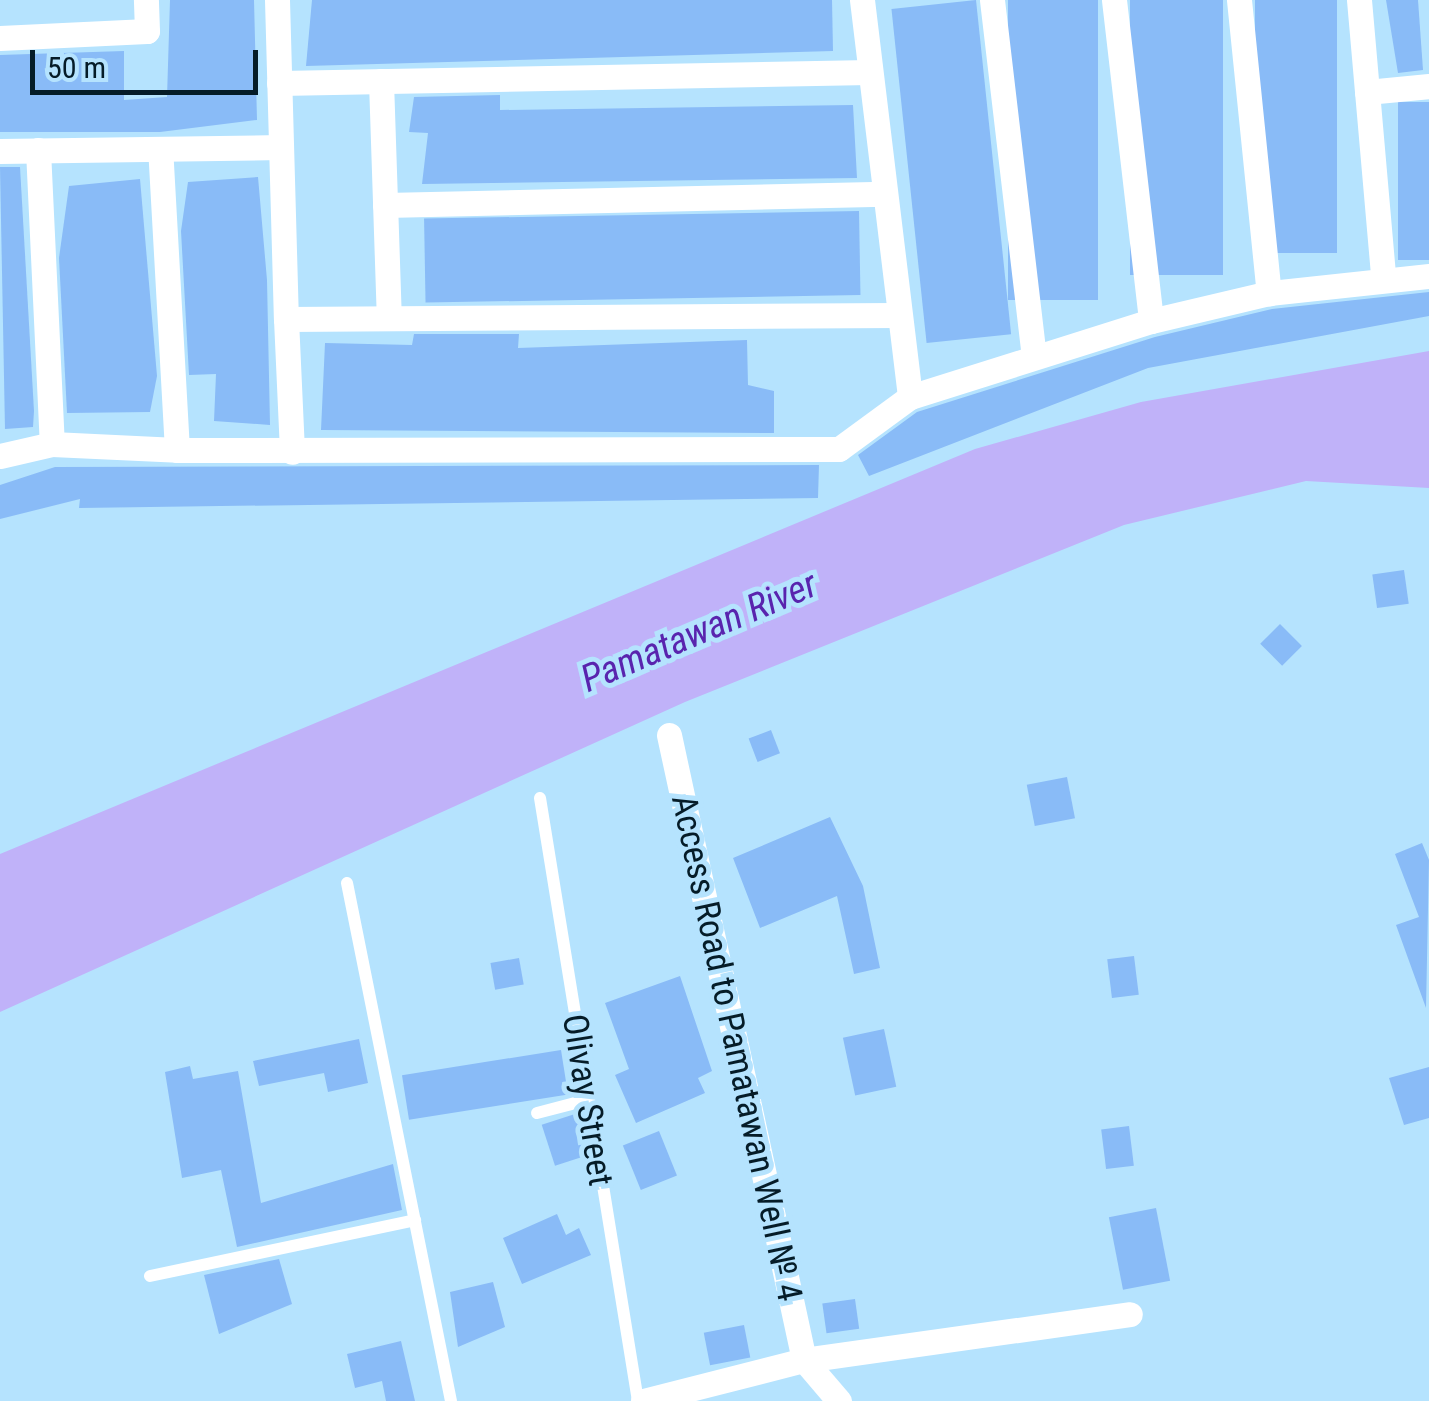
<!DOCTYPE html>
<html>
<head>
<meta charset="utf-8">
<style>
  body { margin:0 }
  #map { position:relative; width:1429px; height:1401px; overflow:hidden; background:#b5e3fe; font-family:"Roboto Condensed",sans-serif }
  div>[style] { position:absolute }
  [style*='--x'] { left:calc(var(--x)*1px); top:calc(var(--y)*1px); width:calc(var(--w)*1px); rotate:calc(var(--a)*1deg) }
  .water>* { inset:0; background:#c0b2f9 }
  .building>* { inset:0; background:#89bbf7; transform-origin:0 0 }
  .service>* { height:12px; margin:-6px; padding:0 6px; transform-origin:6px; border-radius:6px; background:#fff }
  .minor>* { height:25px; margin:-12.5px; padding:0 12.5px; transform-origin:12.5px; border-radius:12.5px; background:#fff }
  span { translate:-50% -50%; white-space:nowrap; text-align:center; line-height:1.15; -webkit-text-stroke:10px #b5e3fe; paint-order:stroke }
  .street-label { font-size:35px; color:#051c28 }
  .water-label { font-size:38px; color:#5924ae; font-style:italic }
  .scale { position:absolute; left:30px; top:50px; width:228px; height:45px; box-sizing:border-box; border:5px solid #051c28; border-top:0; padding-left:12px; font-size:30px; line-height:35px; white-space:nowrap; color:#051c28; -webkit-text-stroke:8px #b5e3fe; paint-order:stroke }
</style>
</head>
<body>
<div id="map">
  <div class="water">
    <div style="clip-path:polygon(1429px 351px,1429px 488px,1306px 481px,1124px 525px,685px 702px,0 1012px,0 854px,975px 449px,1141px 402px)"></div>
  </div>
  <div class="building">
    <div style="clip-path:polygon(170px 0,254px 0,257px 120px,160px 132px,0 132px,0 55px,124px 51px,124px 100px,167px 97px)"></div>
    <div style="clip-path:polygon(312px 0,832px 0,833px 51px,306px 66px)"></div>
    <div style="left:976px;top:0;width:336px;height:85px;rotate:84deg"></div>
    <div style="left:1008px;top:0;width:90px;height:300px"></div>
    <div style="left:1130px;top:0;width:93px;height:275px"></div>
    <div style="left:1255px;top:0;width:82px;height:253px"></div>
    <div style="clip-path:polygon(1386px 0,1418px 0,1423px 70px,1398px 73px)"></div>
    <div style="clip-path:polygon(500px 95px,500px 110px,853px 105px,857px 178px,422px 184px,428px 133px,409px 132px,414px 97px)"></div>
    <div style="left:1429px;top:102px;width:158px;height:31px;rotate:90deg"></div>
    <div style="clip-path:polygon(0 167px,20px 167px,34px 411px,33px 427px,5px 429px)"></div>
    <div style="clip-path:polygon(258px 177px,267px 280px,270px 425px,214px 421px,216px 374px,189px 375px,181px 231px,188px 182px)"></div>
    <div style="clip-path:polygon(140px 179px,157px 376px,150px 412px,67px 413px,59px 258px,69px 186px)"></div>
    <div style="left:859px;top:211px;width:84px;height:435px;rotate:89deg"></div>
    <div style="clip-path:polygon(1429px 292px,1429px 316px,1148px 368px,869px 476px,858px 455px,917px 412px,1155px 337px,1272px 309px)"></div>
    <div style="clip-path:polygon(414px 334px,519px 334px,518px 348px,747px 340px,748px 385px,774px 391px,774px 433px,321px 430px,325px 343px,412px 345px)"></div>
    <div style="clip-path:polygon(819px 465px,818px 498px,79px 508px,80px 499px,0 519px,0 485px,55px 467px)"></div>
    <div style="left:1404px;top:570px;width:34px;height:32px;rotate:82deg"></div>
    <div style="left:1280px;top:624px;width:31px;height:28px;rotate:45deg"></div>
    <div style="left:771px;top:730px;width:25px;height:24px;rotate:69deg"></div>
    <div style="left:1067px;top:777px;width:42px;height:41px;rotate:79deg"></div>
    <div style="clip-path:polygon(830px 817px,863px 886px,880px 968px,854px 974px,837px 896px,760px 928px,733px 858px)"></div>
    <div style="clip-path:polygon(1422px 843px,1429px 860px,1426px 1008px,1396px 925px,1419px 917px,1395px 854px)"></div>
    <div style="left:1134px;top:956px;width:39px;height:27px;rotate:83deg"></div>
    <div style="left:519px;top:958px;width:27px;height:29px;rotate:80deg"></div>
    <div style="clip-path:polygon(680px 976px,712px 1071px,698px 1078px,705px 1093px,636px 1123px,615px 1075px,629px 1069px,605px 1003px)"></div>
    <div style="left:884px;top:1029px;width:59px;height:42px;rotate:78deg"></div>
    <div style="clip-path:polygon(359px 1039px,368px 1083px,328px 1092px,324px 1073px,259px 1086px,253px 1061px)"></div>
    <div style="left:561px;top:1050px;width:45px;height:161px;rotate:81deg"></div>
    <div style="clip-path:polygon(190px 1066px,193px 1079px,238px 1071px,261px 1203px,393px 1164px,402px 1210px,237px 1247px,221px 1170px,182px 1178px,165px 1072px)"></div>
    <div style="clip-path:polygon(1429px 1067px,1429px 1118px,1404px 1125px,1389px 1078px)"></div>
    <div style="left:575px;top:1114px;width:43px;height:35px;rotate:72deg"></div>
    <div style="left:1129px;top:1126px;width:40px;height:28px;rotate:83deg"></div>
    <div style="left:659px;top:1131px;width:48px;height:39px;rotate:68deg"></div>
    <div style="left:1156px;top:1208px;width:74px;height:48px;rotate:79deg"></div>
    <div style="clip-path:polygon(557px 1214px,566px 1235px,579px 1228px,591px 1255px,522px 1284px,503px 1238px)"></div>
    <div style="clip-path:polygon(279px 1259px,292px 1304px,219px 1334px,204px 1275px)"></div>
    <div style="clip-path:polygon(493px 1282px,505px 1327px,458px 1347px,450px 1292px)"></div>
    <div style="left:855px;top:1299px;width:30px;height:33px;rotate:82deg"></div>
    <div style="left:744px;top:1325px;width:33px;height:41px;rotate:79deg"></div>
    <div style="clip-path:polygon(401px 1341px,415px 1401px,386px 1401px,382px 1381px,355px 1388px,347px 1354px)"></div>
  </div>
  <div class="service">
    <div style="--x:540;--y:798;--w:611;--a:80.77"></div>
    <div style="--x:347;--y:883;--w:528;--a:78.65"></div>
    <div style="--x:537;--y:1113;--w:52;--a:-14.6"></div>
    <div style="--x:150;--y:1276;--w:271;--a:-11.9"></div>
  </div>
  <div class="minor">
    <div style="--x:277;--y:0;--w:319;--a:88.4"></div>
    <div style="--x:286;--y:319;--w:611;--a:-0.38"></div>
    <div style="--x:862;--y:0;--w:400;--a:83.1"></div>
    <div style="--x:992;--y:0;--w:358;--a:83.3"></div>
    <div style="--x:1114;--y:0;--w:323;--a:83.4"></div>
    <div style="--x:1239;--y:0;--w:295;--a:84.2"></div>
    <div style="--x:1359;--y:0;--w:278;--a:85"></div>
    <div style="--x:0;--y:38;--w:147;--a:-2.7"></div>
    <div style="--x:147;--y:31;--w:31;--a:-92"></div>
    <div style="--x:381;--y:81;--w:237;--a:88.1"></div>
    <div style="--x:279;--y:83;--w:591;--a:-1.07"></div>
    <div style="--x:1367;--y:92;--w:62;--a:-5.5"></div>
    <div style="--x:38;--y:150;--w:294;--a:87.3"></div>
    <div style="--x:0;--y:151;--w:281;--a:-0.8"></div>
    <div style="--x:385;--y:205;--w:499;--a:-1.3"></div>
    <div style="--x:286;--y:319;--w:133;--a:87.4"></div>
    <div style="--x:177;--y:450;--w:662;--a:-0.09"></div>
    <div style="--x:839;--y:449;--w:88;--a:-36.2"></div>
    <div style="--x:910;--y:397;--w:253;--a:-17.5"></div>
    <div style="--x:1151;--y:321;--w:121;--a:-13.3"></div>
    <div style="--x:1269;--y:293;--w:161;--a:-6.1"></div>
    <div style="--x:0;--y:456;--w:53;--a:-13"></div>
    <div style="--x:52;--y:444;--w:125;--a:2.7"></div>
    <div style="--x:177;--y:450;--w:301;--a:-93.2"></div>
    <div style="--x:669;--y:735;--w:639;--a:77.81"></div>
    <div style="--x:804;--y:1360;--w:54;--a:49.5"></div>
    <div style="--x:643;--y:1401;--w:166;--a:-14.3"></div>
    <div style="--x:804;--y:1360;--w:329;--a:-8"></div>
  </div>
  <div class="street-label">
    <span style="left:736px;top:1048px;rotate:78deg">Access Road to Pamatawan Well № 4</span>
    <span style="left:587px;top:1100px;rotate:81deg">Olivay Street</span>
  </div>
  <div class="water-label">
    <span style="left:699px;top:632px;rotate:-23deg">Pamatawan River</span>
  </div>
  <div class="scale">50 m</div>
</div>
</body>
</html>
